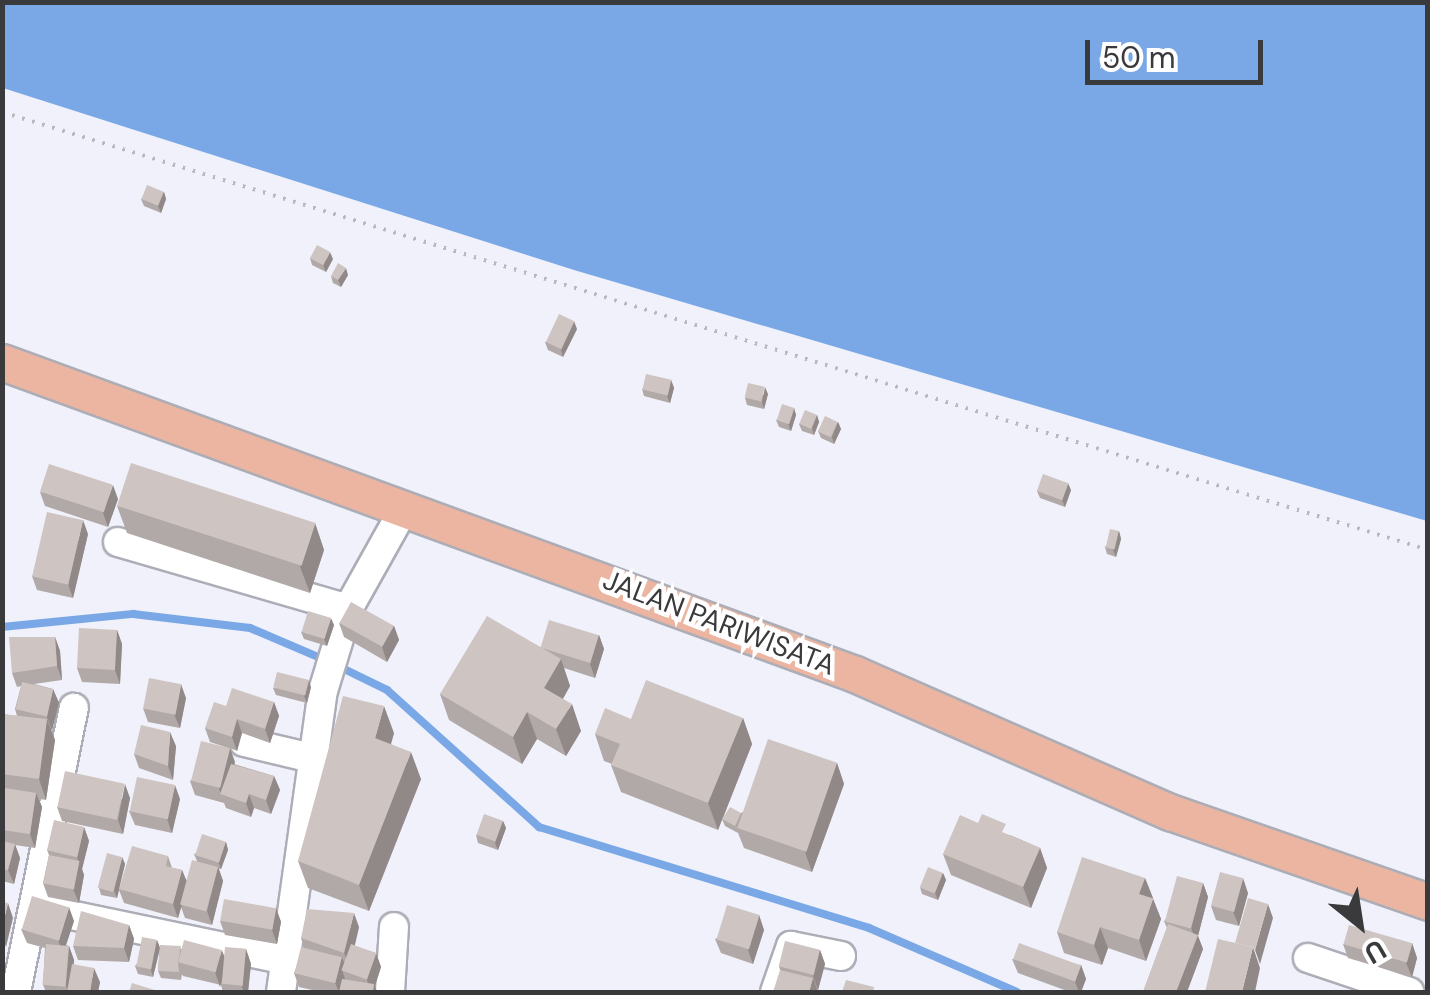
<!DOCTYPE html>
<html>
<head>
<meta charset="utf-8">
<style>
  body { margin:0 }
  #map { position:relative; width:1430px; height:995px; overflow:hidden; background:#f0f1fa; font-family:"DM Sans",sans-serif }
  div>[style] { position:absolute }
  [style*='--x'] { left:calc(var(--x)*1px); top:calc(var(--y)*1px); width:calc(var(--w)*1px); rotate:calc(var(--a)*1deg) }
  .water>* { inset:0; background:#7aa8e7 }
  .stream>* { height:8px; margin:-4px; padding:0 4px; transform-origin:4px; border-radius:4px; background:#7aa8e7 }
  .path>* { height:4px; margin-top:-2px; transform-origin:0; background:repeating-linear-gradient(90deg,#b8b9c0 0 2.5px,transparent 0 10.5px) }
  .roads { filter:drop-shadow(2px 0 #acadb6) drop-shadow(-2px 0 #acadb6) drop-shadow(0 2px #acadb6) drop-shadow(0 -2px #acadb6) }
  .minor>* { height:28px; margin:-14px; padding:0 14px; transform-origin:14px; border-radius:14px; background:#fff }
  .major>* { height:35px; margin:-17.5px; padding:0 17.5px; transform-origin:17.5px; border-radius:17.5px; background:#ebb5a1 }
  .wall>* { inset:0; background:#b1a9a7 }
  .shaded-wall>* { inset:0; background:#908988 }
  .building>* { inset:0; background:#cec4c2; transform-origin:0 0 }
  span { translate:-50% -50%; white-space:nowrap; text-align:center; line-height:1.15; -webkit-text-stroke:9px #fff; paint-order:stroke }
  .street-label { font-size:28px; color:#3a3a3d }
  .frame { position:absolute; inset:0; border:5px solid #3a3a3d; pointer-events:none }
  .north { position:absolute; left:1310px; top:875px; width:100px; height:100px; -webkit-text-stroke:8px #fff; paint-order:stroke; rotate:150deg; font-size:28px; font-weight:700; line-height:40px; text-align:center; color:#3a3a3d }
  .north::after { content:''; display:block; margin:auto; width:35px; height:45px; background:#3a3a3d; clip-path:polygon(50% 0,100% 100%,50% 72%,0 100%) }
  .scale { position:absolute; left:1085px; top:40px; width:178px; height:45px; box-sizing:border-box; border:5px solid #3a3a3d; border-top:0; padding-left:12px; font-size:30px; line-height:35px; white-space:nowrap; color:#3a3a3d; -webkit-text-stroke:8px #fff; paint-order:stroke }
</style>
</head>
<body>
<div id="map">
  <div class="water">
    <div style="clip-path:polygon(3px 2px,1427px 3px,1427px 521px,574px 270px,3px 88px)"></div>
  </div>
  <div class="stream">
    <div style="--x:2;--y:627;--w:132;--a:-5.7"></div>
    <div style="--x:133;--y:614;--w:118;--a:6.8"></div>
    <div style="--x:250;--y:628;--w:82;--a:23.1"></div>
    <div style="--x:338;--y:666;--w:55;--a:26.1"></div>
    <div style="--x:387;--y:690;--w:205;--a:42"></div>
    <div style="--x:539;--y:827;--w:345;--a:17"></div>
    <div style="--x:869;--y:928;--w:161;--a:23.4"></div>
  </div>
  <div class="path">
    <div style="--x:2;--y:112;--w:1492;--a:17.07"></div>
  </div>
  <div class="roads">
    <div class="minor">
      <div style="--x:118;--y:542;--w:240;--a:16.2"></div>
      <div style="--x:244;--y:742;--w:69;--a:13.4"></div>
      <div style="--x:37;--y:908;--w:253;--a:11.8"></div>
      <div style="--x:1308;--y:958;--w:107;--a:18.6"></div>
      <div style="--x:16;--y:992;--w:290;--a:-78.5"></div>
      <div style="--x:281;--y:992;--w:304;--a:-82.1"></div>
      <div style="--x:323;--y:691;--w:86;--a:-73"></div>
      <div style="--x:348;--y:609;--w:115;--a:-60.8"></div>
      <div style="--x:390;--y:992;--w:65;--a:-86.5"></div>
      <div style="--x:775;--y:992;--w:49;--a:-70.8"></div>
      <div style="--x:791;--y:946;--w:51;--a:11.3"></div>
    </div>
    <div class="major">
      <div style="--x:2;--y:362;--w:908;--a:20.09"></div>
      <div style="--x:855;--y:674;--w:344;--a:23.7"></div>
      <div style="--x:1170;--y:812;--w:273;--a:19.2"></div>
    </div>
  </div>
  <div class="wall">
    <div style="clip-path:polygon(164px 192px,166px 199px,161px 213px,144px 206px,141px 199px)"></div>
    <div style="clip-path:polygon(310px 258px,333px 259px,326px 272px,312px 265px)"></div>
    <div style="clip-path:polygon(348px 275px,341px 287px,333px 283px,331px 276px)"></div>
    <div style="clip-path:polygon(577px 329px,563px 357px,548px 350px,545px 342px)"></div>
    <div style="clip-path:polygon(671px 380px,674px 388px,670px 403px,644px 396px,642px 389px)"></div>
    <div style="clip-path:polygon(768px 394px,764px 409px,747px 405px,745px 398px)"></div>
    <div style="clip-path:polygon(794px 408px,796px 415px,791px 431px,779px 427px,776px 420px)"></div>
    <div style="clip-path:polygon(817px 415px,819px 422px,814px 435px,802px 431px,799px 424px)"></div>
    <div style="clip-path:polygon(838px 422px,841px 429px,834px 444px,821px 438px,818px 431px)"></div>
    <div style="clip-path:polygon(1071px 490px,1065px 507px,1040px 498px,1037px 491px)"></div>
    <div style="clip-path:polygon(40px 492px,118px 499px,108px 527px,45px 506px)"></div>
    <div style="clip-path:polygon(117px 506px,315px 523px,324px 550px,310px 593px,127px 533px)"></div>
    <div style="clip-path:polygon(1119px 531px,1121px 539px,1116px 557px,1107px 554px,1105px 547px)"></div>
    <div style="clip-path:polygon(88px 534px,73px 598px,37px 590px,32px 576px)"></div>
    <div style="clip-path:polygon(339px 623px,394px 626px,399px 640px,387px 662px,344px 637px)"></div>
    <div style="clip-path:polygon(334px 625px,327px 646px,304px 639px,301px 632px)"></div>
    <div style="clip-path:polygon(117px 630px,122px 644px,120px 684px,82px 682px,77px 668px)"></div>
    <div style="clip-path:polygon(599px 635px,604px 649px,595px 678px,564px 668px,570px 686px,563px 699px,581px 731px,566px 756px,537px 739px,522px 764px,449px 720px,440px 694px,540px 647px)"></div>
    <div style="clip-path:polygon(55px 637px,60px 651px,62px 680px,34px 684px,53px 689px,59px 703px,51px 731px,55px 740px,46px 800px,39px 799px,42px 807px,35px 848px,15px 845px,20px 858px,14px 884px,2px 881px,2px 714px,17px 716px,15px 709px,21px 686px,17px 687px,12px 673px)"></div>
    <div style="clip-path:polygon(311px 687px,307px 703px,276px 695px,273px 688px)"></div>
    <div style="clip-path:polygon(186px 698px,180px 728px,148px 722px,143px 708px)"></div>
    <div style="clip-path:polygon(274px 702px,279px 716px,270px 743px,242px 733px,237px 751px,230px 748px,234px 764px,274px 776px,280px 790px,271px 814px,254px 808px,251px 817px,226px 808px,224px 803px,195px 795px,190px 781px,228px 748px,210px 742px,205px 728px,226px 706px)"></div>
    <div style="clip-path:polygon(743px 718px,752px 744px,723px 818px,741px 813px,837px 763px,844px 784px,812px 872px,744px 848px,738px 833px,725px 826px,722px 819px,718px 830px,621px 792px,611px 765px,612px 764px,604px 761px,595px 734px,631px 719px)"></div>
    <div style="clip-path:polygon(394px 733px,391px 744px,421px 779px,369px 911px,308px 888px,298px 861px)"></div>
    <div style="clip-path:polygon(176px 746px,173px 780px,139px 768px,134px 754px)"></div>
    <div style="clip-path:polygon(130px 798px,123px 834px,62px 821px,57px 807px)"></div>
    <div style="clip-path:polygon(180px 799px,172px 833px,135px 825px,129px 811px)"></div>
    <div style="clip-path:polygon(503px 821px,506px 828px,498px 850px,478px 843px,476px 835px)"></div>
    <div style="clip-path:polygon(84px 827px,89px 841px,82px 869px,84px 875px,79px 903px,48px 897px,43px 883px,49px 855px,47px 850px)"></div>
    <div style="clip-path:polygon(1010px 835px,1040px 848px,1047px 868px,1031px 908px,951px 875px,943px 854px)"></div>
    <div style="clip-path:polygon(226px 842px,228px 850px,221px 869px,219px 869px,223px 881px,212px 925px,185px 918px,181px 907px,178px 918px,124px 903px,119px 890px,117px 898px,101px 895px,99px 888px,122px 857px,125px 864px,119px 887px,168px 856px,172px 868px,182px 870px,186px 881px,197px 861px,194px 854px)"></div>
    <div style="clip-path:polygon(943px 873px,946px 880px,938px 900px,922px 894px,920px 887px)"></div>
    <div style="clip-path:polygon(1145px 878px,1161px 919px,1146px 961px,1108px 948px,1102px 965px,1064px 953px,1057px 932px)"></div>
    <div style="clip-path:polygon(1203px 883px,1208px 897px,1198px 936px,1203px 949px,1187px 992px,1143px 992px,1167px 928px,1164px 921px)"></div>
    <div style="clip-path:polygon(1248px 893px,1239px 926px,1216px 920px,1211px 906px)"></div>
    <div style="clip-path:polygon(276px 908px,281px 922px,277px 944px,225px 935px,220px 921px)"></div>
    <div style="clip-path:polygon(759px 915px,764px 930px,753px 964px,721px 953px,715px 939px)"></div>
    <div style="clip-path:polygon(74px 921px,66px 945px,69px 946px,74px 960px,73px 965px,100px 982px,98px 992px,46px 992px,43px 985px,45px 948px,27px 943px,21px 929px)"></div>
    <div style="clip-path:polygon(129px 925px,134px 939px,129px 962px,78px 960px,73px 946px)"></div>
    <div style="clip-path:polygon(359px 927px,354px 946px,376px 953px,381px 967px,375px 986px,377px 992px,321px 992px,299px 987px,294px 973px,304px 948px,301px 938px)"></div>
    <div style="clip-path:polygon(157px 940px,160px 948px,153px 977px,138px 974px,135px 966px)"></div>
    <div style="clip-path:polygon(1412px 943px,1417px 958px,1412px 977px,1348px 958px,1343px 944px)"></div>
    <div style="clip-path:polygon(160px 945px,224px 956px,246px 949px,251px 964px,248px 992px,223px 992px,221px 985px,183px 976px,182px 974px,181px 980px,161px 978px,158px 971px)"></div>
    <div style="clip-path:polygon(820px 950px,825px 964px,818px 990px,780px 970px,779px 966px)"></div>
    <div style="clip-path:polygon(1012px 959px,1081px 965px,1086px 979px,1081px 992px,1070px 992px,1018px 973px)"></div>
  </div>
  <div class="shaded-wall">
    <div style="clip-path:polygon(164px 192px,166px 199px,161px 213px,158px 206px)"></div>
    <div style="clip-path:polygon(330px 252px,333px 259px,326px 272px,323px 265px)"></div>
    <div style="clip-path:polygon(346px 268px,348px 275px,341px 287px,338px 280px)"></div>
    <div style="clip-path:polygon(574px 321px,577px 329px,563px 357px,561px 350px)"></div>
    <div style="clip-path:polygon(671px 380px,674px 388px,670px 403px,667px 396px)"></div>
    <div style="clip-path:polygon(765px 387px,768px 394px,764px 409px,762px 402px)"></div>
    <div style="clip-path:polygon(794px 408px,796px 415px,791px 431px,788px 424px)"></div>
    <div style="clip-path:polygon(817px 415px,819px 422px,814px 435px,812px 428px)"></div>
    <div style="clip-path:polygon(838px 422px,841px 429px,834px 444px,832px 437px)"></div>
    <div style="clip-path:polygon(1068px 483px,1071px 490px,1065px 507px,1062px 500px)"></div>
    <div style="clip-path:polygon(113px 485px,118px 499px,108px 527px,103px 513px)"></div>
    <div style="clip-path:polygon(83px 520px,88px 534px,73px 598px,68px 584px)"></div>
    <div style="clip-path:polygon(315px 523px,324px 550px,310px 593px,300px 567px)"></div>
    <div style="clip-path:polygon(1119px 531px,1121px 539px,1116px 557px,1113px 550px)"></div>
    <div style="clip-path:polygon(331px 618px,334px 625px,327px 646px,324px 639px)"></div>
    <div style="clip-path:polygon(394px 626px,399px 640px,387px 662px,382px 647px)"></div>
    <div style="clip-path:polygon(117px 630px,122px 644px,120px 684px,115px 670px)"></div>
    <div style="clip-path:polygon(599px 635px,604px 649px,595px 678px,590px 664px)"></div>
    <div style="clip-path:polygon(55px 637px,60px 651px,62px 680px,57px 666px)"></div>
    <div style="clip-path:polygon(561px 659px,570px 686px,554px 714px,544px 688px)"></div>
    <div style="clip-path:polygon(309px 680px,311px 687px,307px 703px,304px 696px)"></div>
    <div style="clip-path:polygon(181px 684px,186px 698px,180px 728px,174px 714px)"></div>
    <div style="clip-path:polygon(53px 689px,59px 703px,52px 731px,47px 717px)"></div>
    <div style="clip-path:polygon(274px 702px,279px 716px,270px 743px,265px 729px)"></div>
    <div style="clip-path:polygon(572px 704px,581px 731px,566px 756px,556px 729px)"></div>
    <div style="clip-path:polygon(384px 706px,394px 733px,385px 765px,375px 738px)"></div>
    <div style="clip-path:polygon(527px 712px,537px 739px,522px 764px,513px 737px)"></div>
    <div style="clip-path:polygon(743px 718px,752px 744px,718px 830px,708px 803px)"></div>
    <div style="clip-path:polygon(47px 719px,55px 740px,46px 800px,39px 779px)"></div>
    <div style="clip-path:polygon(237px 719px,242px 733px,237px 751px,232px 737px)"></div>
    <div style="clip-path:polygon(170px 732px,176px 746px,173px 780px,168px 766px)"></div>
    <div style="clip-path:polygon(230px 748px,235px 762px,226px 796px,221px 794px,219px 789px)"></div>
    <div style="clip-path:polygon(411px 752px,421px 779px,369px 911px,359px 885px)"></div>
    <div style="clip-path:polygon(837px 763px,844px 784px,812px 872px,805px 852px)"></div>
    <div style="clip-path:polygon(274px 776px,280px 790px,271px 814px,266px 800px)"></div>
    <div style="clip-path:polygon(125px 784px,130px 798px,123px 834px,118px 820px)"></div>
    <div style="clip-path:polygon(175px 785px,180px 799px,172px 833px,167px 819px)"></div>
    <div style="clip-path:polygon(36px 793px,42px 807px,35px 848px,30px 834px)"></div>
    <div style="clip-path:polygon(249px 794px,254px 808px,251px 817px,246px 803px)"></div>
    <div style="clip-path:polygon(503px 821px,506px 828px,498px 850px,495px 843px)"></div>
    <div style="clip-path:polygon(84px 827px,89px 841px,82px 869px,84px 875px,79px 903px,73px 889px,79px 863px,77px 857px)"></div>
    <div style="clip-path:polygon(226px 842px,228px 850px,221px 869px,218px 862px)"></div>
    <div style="clip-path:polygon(15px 844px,20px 858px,14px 884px,8px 870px)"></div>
    <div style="clip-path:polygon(1040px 848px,1047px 868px,1031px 908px,1023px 887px)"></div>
    <div style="clip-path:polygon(122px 857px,125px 864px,117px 898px,114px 891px)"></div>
    <div style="clip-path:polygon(218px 867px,223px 881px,212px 925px,207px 911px)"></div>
    <div style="clip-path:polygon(182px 870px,188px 884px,178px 918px,173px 904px)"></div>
    <div style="clip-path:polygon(943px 873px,946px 880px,938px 900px,935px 893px)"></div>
    <div style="clip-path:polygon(1145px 878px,1153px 898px,1139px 894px)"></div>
    <div style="clip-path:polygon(1243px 878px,1248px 893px,1239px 926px,1233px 912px)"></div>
    <div style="clip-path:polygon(1203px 883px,1208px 897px,1198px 936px,1203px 949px,1187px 992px,1176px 992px,1196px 940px,1191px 928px)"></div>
    <div style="clip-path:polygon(1153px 899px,1161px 919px,1146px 961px,1139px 940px)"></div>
    <div style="clip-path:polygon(8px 903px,13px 918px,6px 947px,2px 937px,2px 927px)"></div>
    <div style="clip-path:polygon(1268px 904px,1273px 918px,1260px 964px,1255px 950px)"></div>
    <div style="clip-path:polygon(69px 907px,74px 921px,63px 954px,58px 940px)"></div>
    <div style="clip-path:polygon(276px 908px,281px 922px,277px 944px,272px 930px)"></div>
    <div style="clip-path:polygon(354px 913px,359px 927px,350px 967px,344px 953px)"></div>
    <div style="clip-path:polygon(759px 915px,764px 930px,753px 964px,748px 950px)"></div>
    <div style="clip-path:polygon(129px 925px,134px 939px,129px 962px,124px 948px)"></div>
    <div style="clip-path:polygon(1100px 927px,1108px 948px,1102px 965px,1094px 945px)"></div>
    <div style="clip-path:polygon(157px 940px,160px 948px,153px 977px,151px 970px)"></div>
    <div style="clip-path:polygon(1412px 943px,1417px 958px,1412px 977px,1406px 963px)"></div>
    <div style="clip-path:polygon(69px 946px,74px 960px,72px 992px,69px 992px,66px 986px)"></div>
    <div style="clip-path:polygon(1253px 947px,1260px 968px,1255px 992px,1242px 992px)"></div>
    <div style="clip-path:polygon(246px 949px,251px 964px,248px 992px,244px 992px,242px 987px)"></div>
    <div style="clip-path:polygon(222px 950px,227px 964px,220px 987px,215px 972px)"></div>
    <div style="clip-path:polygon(820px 950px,825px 964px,818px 990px,813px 976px)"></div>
    <div style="clip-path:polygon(376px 953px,381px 967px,375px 986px,377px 992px,371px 992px,367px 980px)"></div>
    <div style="clip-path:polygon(2px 956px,6px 966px,2px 989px)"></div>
    <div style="clip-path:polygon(342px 957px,347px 971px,342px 970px,345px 979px,341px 992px,339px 992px,335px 983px)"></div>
    <div style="clip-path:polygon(1081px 965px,1086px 979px,1081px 992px,1079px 992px,1075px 982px)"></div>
    <div style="clip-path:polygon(94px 968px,100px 982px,98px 992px,90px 992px)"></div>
    <div style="clip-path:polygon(813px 978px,818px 992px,809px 992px)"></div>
  </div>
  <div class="building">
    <div style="left:147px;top:185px;width:18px;height:15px;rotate:22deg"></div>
    <div style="left:317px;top:245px;width:15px;height:15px;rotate:28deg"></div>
    <div style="clip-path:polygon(338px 263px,346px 268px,338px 280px,331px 276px)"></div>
    <div style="left:559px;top:314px;width:17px;height:31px;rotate:25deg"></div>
    <div style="left:646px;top:374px;width:26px;height:16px;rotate:13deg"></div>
    <div style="left:748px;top:383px;width:17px;height:15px;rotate:13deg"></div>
    <div style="left:782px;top:404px;width:13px;height:17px;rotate:18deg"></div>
    <div style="left:805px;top:410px;width:13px;height:15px;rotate:23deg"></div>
    <div style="left:825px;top:416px;width:14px;height:17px;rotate:25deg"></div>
    <div style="left:131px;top:463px;width:194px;height:45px;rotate:18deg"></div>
    <div style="left:49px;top:464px;width:67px;height:29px;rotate:18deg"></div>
    <div style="left:1043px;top:474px;width:27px;height:18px;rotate:20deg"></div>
    <div style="left:47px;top:512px;width:37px;height:66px;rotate:13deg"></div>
    <div style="left:1110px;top:529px;width:9px;height:19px;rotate:13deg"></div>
    <div style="left:351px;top:602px;width:49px;height:24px;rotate:29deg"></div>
    <div style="left:308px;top:611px;width:24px;height:22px;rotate:17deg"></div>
    <div style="clip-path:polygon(487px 616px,561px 659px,544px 688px,572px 704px,556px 729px,527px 712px,513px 737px,440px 694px)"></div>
    <div style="left:549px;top:620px;width:52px;height:29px;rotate:17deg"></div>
    <div style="left:79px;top:628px;width:38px;height:40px;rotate:3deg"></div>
    <div style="clip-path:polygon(9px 637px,55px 637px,57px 666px,12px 673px)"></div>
    <div style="left:277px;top:672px;width:33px;height:16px;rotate:14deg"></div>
    <div style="left:149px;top:678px;width:33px;height:31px;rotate:11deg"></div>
    <div style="clip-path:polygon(646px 680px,743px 718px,708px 803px,611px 765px,620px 744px,595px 734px,605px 708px,631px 719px)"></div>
    <div style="left:22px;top:682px;width:32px;height:28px;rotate:13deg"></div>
    <div style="clip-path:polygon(232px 688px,274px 702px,265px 729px,237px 719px,232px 737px,205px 728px,214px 702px,226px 706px)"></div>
    <div style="clip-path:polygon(343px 696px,384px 706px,375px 738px,411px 752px,359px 885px,298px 861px)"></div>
    <div style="clip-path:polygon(2px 714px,47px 719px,39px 779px,2px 774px)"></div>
    <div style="clip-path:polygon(141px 725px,170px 732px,168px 766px,134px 754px)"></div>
    <div style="left:768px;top:739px;width:73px;height:94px;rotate:19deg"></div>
    <div style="left:201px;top:741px;width:30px;height:41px;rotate:14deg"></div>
    <div style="clip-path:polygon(231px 764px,274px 776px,266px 800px,249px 794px,246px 803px,220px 794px)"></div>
    <div style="left:65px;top:771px;width:61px;height:37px;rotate:12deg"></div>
    <div style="left:137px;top:777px;width:39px;height:35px;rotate:12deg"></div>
    <div style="clip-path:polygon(5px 788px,36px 793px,30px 834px,2px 830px,2px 802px)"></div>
    <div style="clip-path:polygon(730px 807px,741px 813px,735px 826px,722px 819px)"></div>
    <div style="left:484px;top:814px;width:20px;height:22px;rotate:20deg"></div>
    <div style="clip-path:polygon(982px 814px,1006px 824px,1002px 832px,1040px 848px,1023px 887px,943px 854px,960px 815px,978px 823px)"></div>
    <div style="left:54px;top:820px;width:31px;height:31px;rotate:13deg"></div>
    <div style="left:202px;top:834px;width:25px;height:22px;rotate:18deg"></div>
    <div style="clip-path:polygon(2px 841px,15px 844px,8px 870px,2px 869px)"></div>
    <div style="clip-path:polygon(132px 846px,168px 856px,166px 866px,182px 870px,173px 904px,119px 889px)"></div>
    <div style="left:107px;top:853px;width:16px;height:36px;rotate:15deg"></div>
    <div style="left:49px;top:855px;width:31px;height:29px;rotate:11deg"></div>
    <div style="clip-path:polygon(1082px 857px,1145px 878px,1139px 894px,1153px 899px,1139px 940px,1100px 927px,1094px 945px,1057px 932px)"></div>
    <div style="left:192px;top:860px;width:27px;height:46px;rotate:15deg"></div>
    <div style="left:928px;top:867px;width:16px;height:22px;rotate:22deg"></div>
    <div style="left:1220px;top:872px;width:24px;height:35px;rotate:15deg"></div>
    <div style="left:1177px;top:876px;width:27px;height:47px;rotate:15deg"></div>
    <div style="left:32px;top:896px;width:39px;height:35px;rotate:17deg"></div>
    <div style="clip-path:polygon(1248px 898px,1268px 904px,1255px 950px,1253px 947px,1235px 943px)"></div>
    <div style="left:224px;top:899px;width:53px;height:22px;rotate:10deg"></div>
    <div style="clip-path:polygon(2px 902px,8px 903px,2px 927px)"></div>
    <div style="left:727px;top:905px;width:34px;height:36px;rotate:17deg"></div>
    <div style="clip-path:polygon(307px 909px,354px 913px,344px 953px,301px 938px)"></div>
    <div style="clip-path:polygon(81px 911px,129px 925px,124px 948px,73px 946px)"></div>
    <div style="clip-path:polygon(1168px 924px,1198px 935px,1176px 992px,1143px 992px)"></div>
    <div style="left:1349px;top:925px;width:66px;height:20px;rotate:16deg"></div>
    <div style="left:142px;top:937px;width:15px;height:30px;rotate:11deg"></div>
    <div style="clip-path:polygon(1218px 939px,1253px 947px,1242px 992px,1205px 992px)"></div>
    <div style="left:184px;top:940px;width:39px;height:23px;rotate:15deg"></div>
    <div style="left:785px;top:941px;width:36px;height:26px;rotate:14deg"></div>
    <div style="left:1019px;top:943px;width:66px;height:17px;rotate:20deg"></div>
    <div style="left:46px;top:944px;width:23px;height:41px;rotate:5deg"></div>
    <div style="left:351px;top:944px;width:27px;height:28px;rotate:20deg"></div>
    <div style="clip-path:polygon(160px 945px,181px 946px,178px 962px,179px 972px,158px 971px)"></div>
    <div style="left:225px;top:947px;width:21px;height:37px;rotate:5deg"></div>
    <div style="left:301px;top:947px;width:42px;height:27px;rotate:14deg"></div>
    <div style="clip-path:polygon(72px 964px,94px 968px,90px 992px,67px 992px)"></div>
    <div style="clip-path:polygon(780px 970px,813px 978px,809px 992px,773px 992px)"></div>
    <div style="clip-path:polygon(342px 979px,374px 984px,373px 992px,339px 992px)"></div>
    <div style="clip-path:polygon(846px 980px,874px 987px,873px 992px,842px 992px)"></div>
    <div style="clip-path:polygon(132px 983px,158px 991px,158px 992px,129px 992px)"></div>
  </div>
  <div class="street-label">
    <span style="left:719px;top:623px;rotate:21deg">JALAN PARIWISATA</span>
  </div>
  <div class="frame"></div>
  <div class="north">U</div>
  <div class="scale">50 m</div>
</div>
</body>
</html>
